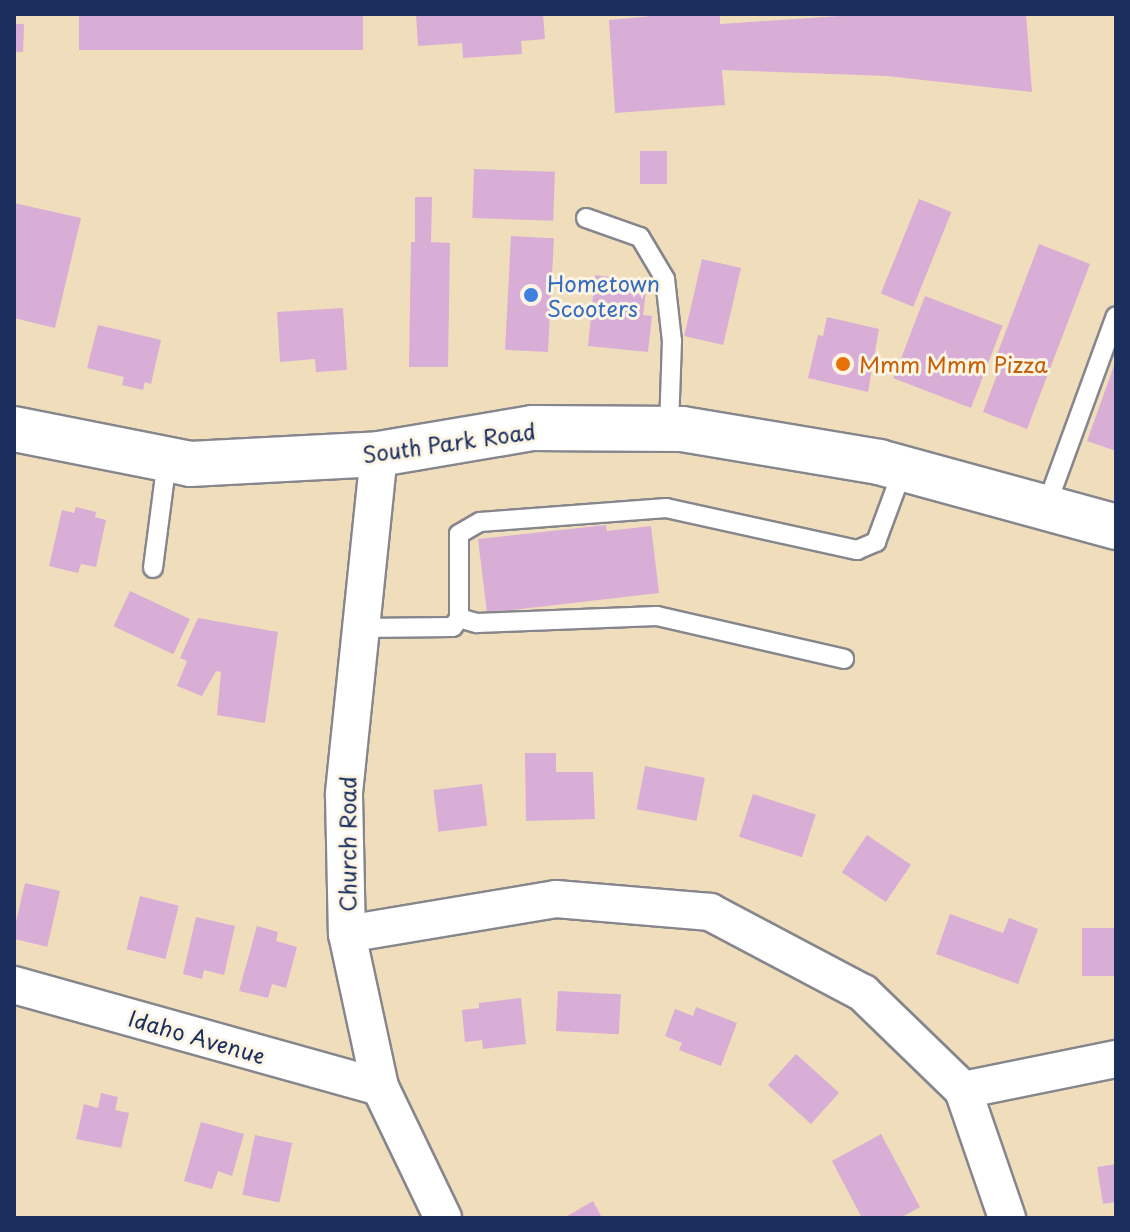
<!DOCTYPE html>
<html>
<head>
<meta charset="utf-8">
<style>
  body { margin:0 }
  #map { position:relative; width:1130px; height:1232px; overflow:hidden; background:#f0ddbc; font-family:"Playpen Sans",sans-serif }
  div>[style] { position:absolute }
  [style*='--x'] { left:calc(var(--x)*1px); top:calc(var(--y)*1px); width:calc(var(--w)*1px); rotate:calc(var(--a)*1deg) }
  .building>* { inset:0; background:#d9aed6; transform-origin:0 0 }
  .roads { filter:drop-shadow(2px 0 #86868d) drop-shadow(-2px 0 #86868d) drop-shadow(0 2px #86868d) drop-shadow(0 -2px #86868d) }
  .service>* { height:18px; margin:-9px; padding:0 9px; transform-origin:9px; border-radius:9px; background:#fff }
  .minor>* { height:36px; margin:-18px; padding:0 18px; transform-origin:18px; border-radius:18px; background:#fff }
  .secondary>* { height:44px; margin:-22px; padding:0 22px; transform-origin:22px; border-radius:22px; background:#fff }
  .dots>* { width:22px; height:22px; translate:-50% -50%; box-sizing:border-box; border:4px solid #fcf5e5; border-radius:50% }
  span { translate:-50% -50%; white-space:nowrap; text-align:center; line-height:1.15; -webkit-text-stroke:6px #fcf5e5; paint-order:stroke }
  .shop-label { font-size:22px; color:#366cbe }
  .left { translate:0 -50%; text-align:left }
  .food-label { font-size:22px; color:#c56008 }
  .street-label { font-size:22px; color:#1b2f5e }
  .frame { position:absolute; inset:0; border:16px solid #1b2f5e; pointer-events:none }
</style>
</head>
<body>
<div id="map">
  <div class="building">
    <div style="left:79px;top:14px;width:284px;height:36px"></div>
    <div style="clip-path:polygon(416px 14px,543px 14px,545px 39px,521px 41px,522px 54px,463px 58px,462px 43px,418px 46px)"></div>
    <div style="clip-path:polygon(673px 14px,720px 14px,720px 24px,869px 14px,1026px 14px,1032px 92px,887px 76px,722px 70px,725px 105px,615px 113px,609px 20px)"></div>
    <div style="left:24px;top:24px;width:28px;height:10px;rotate:92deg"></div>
    <div style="left:640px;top:151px;width:27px;height:33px"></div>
    <div style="left:474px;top:169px;width:81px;height:49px;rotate:2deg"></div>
    <div style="clip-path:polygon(415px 197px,432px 197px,431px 242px,450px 243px,448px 367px,409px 367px,411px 242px,415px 242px)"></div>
    <div style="left:919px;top:199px;width:35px;height:102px;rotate:22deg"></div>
    <div style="clip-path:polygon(14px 203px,81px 218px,55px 328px,14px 318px)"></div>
    <div style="left:511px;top:236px;width:43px;height:114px;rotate:3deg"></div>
    <div style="clip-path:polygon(1039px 244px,1090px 264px,1027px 429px,983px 412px,1003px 359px,996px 357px)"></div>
    <div style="left:702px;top:259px;width:40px;height:79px;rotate:13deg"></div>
    <div style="clip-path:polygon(595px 275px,627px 279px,625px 289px,646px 291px,643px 315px,652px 316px,648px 352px,588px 346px)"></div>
    <div style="left:925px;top:296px;width:83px;height:88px;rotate:21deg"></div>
    <div style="clip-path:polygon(343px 308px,347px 370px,316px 372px,315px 359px,280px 362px,277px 312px)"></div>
    <div style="clip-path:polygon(827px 317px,879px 329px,868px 392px,808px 378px,818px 335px,823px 336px)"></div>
    <div style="clip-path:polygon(98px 325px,161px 340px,151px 384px,145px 382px,143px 390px,122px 385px,124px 377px,87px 368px)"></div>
    <div style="clip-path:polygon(1116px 360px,1116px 451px,1087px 441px)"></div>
    <div style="clip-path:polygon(76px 507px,96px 512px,95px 517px,106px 520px,96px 567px,81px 564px,78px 573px,49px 566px,62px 510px,74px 513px)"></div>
    <div style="clip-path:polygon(606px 525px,607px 531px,651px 526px,659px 593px,487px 613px,478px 539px)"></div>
    <div style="left:130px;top:591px;width:66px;height:39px;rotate:25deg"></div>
    <div style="clip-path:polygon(198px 618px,278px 632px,265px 723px,217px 715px,221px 672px,216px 671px,202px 696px,177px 686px,187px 661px,180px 658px)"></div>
    <div style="clip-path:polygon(525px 753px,556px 753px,556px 772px,593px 772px,595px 819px,526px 821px)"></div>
    <div style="left:645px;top:766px;width:61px;height:44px;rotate:11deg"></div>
    <div style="left:482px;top:784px;width:42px;height:49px;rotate:83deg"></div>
    <div style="left:753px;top:794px;width:66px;height:45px;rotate:18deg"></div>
    <div style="left:867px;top:835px;width:53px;height:45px;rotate:34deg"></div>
    <div style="left:25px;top:883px;width:36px;height:57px;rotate:13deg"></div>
    <div style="left:140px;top:896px;width:40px;height:55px;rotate:14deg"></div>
    <div style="clip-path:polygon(950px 914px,1003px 933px,1009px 918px,1038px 929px,1018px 984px,936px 954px)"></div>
    <div style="clip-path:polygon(196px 917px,235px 926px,224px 975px,204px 970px,202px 979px,183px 974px)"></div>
    <div style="clip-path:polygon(257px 926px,278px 932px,276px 941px,297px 947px,286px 988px,272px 984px,268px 998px,239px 991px)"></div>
    <div style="left:1116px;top:928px;width:48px;height:34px;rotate:90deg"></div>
    <div style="left:558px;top:991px;width:63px;height:40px;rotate:3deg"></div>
    <div style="clip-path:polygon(521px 998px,526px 1044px,483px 1049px,482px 1040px,465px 1042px,462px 1010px,479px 1008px,479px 1003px)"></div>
    <div style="clip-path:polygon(696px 1007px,737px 1023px,721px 1066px,679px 1050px,682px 1043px,665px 1036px,675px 1009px,693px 1016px)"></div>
    <div style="left:796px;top:1054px;width:58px;height:42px;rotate:42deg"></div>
    <div style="clip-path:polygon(101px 1093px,118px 1097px,115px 1110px,129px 1113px,121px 1148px,76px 1139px,84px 1104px,98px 1108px)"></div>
    <div style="clip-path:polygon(201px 1122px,244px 1134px,232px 1176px,218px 1171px,212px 1189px,184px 1181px)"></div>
    <div style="clip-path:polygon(881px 1134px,920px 1207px,900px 1218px,862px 1218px,832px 1161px)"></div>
    <div style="left:255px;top:1135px;width:38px;height:61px;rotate:12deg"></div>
    <div style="clip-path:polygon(1116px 1164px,1116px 1202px,1103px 1204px,1097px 1167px)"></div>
    <div style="clip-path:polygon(593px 1201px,602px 1218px,564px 1218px)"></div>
  </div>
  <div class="roads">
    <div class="service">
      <div style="--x:586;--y:218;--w:57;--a:19.4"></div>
      <div style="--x:640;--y:237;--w:49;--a:59.2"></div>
      <div style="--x:665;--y:279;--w:62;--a:83.6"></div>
      <div style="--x:672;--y:341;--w:88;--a:92"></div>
      <div style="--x:1046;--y:507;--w:203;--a:-69.9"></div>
      <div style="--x:153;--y:568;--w:109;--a:-82.6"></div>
      <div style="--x:459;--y:618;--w:19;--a:16"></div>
      <div style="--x:477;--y:623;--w:180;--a:-2.2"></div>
      <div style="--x:657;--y:616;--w:192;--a:12.9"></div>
      <div style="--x:361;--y:628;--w:92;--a:-0.6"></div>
      <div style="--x:453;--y:627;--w:11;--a:-56"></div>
      <div style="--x:459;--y:618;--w:84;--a:-90"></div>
      <div style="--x:459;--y:534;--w:24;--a:-30"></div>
      <div style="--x:480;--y:522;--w:187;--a:-4.3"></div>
      <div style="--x:666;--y:508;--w:196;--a:12.4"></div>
      <div style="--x:857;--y:550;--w:21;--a:-23"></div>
      <div style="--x:876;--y:542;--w:78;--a:-69.7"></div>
    </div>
    <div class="minor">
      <div style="--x:379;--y:454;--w:343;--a:95.9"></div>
      <div style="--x:344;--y:795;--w:139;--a:88.8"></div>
      <div style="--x:347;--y:934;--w:157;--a:77.8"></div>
      <div style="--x:380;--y:1087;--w:145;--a:64.3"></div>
      <div style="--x:347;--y:934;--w:212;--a:-9.5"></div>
      <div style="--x:556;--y:899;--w:155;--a:4.8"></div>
      <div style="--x:710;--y:912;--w:173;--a:27.9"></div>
      <div style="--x:863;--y:993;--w:139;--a:44.1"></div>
      <div style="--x:963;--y:1090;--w:135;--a:71"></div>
      <div style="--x:14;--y:985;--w:380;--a:15.6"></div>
      <div style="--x:963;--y:1090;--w:156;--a:-11.5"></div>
    </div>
    <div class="secondary">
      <div style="--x:14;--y:429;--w:179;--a:11.2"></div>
      <div style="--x:190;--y:464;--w:189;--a:-3"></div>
      <div style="--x:379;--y:454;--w:155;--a:-9.6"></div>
      <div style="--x:532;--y:428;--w:150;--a:0.4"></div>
      <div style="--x:682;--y:429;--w:200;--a:9.5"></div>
      <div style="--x:879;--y:462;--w:246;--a:15.3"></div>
    </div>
  </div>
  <div class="dots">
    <div style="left:531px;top:295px;background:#3f7fe0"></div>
    <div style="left:843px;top:364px;background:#e8710a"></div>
  </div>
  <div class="shop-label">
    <span class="left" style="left:547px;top:295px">Hometown<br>Scooters</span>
  </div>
  <div class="food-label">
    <span class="left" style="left:859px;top:364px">Mmm Mmm Pizza</span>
  </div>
  <div class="street-label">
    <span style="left:449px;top:442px;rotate:-8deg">South Park Road</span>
    <span style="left:347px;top:844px;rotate:-90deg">Church Road</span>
    <span style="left:197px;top:1036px;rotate:16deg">Idaho Avenue</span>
  </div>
  <div class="frame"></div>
</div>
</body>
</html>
